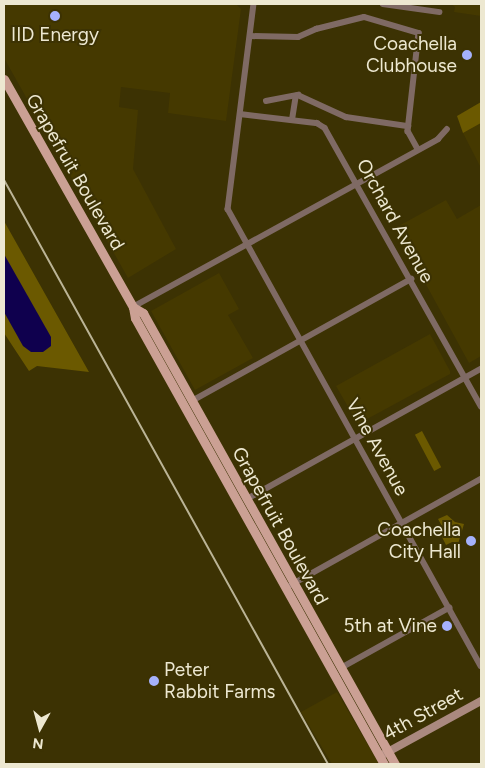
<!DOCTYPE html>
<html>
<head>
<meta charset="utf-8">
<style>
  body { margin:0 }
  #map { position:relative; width:485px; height:768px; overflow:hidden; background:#3c3203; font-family:Figtree,sans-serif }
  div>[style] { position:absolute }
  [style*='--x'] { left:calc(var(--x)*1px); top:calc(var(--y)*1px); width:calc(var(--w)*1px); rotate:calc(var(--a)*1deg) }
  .built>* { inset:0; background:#453900 }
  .green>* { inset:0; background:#6b5900; transform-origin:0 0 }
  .water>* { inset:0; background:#0f004e }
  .street>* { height:5.5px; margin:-2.75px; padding:0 2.75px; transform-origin:2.75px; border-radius:2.75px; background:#7f6a64 }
  .secondary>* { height:8px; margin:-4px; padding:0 4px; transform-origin:4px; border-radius:4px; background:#aa897f }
  .primary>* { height:9px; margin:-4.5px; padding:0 4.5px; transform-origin:4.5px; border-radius:4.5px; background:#cba094 }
  .rail>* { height:2px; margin:-1px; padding:0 1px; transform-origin:1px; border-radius:1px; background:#bbb496 }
  .dots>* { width:14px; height:14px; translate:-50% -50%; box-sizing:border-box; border:2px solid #3c3203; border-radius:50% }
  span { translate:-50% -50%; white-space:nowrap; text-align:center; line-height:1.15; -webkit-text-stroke:4px #3c3203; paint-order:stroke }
  .poi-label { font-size:19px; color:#ede8d1 }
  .right { translate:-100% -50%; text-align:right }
  .left { translate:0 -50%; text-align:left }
  .street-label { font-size:19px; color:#ede8d1 }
  .frame { position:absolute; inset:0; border:5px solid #ede8d1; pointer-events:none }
  .north { position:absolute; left:15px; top:703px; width:50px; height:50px; -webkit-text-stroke:4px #3c3203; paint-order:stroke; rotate:187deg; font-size:14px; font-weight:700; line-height:20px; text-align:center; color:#ede8d1 }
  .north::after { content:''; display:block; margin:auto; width:18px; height:22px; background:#ede8d1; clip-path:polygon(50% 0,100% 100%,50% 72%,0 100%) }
</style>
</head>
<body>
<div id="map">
  <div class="built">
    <div style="clip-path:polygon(4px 4px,236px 4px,241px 9px,226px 121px,168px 113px,170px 93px,121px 87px,119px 107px,138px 110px,133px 169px,176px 249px,128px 278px,4px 58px)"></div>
    <div style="clip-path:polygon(451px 4px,481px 4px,481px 16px,454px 12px,455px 7px)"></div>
    <div style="clip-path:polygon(481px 123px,481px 168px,463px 133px)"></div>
    <div style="clip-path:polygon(446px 200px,457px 219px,481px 205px,481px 356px,469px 363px,395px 228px)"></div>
    <div style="clip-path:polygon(219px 273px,239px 309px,228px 315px,253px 358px,195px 390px,151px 311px)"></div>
    <div style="clip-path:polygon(430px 334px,450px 371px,450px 374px,358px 424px,336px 386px)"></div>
    <div style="clip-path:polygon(337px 692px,379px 764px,332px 764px,301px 712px)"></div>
  </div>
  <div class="green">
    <div style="clip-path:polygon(481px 102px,481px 123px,463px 133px,457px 116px)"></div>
    <div style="clip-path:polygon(4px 221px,89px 372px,37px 366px,29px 371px,4px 333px)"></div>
    <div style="left:422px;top:431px;width:41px;height:8px;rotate:62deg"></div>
    <div style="clip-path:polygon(447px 515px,455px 522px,464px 524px,458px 544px,452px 542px,446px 545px,441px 535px,444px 530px,438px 519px)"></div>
  </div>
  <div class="water">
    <div style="clip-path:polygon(4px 254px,51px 337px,51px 346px,43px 352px,31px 352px,23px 346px,4px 312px)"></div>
  </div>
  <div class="street">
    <div style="--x:254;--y:4;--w:207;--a:97.2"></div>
    <div style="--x:228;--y:209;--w:522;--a:61.03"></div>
    <div style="--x:383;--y:4;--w:57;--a:8.1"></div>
    <div style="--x:250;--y:36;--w:48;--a:1.2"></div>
    <div style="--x:298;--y:37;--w:20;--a:-24"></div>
    <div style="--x:316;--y:29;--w:49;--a:-14"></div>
    <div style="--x:364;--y:17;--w:57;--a:16.2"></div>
    <div style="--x:419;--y:33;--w:99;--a:96.4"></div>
    <div style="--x:408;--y:131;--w:21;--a:61"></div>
    <div style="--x:266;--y:101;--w:33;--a:-11"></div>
    <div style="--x:298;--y:95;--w:53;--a:24.6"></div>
    <div style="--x:346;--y:117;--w:63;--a:8.3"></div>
    <div style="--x:240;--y:114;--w:78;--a:6.7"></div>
    <div style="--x:317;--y:123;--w:9;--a:32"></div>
    <div style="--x:325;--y:128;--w:319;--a:60.7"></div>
    <div style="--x:292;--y:120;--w:24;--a:-81"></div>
    <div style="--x:133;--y:307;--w:348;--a:-28.8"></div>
    <div style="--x:438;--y:139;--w:13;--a:-48"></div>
    <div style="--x:192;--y:401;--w:251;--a:-29.1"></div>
    <div style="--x:247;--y:499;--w:268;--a:-29.1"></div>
    <div style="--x:291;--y:585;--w:218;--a:-29.2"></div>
    <div style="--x:341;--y:668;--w:124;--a:-29.1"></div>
  </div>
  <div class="secondary">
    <div style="--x:384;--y:754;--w:111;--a:-28.7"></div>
  </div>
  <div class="primary">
    <div style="--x:4;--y:79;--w:262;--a:60.5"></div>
    <div style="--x:133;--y:307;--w:11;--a:80"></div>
    <div style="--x:135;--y:318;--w:511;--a:60.83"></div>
    <div style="--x:133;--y:307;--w:12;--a:31"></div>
    <div style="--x:143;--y:313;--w:517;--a:60.81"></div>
  </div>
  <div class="rail">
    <div style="--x:4;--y:180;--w:668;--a:60.98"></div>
  </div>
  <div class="dots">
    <div style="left:55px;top:16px;background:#a5b1fc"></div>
    <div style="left:467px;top:55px;background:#a5b1fc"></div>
    <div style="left:471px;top:541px;background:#a5b1fc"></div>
    <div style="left:447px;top:626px;background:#a5b1fc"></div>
    <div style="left:154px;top:681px;background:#a5b1fc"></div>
  </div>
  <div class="poi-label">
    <span style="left:55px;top:35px">IID Energy</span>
    <span class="right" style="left:457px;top:55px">Coachella<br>Clubhouse</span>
    <span class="right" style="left:461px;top:541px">Coachella<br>City Hall</span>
    <span class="right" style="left:437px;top:626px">5th at Vine</span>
    <span class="left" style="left:164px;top:681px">Peter<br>Rabbit Farms</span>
  </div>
  <div class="street-label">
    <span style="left:75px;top:172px;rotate:60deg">Grapefruit Boulevard</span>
    <span style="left:395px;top:221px;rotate:61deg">Orchard Avenue</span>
    <span style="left:377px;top:447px;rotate:61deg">Vine Avenue</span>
    <span style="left:280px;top:526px;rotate:61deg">Grapefruit Boulevard</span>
    <span style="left:423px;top:714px;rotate:-29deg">4th Street</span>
  </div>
  <div class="frame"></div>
  <div class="north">N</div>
</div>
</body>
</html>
